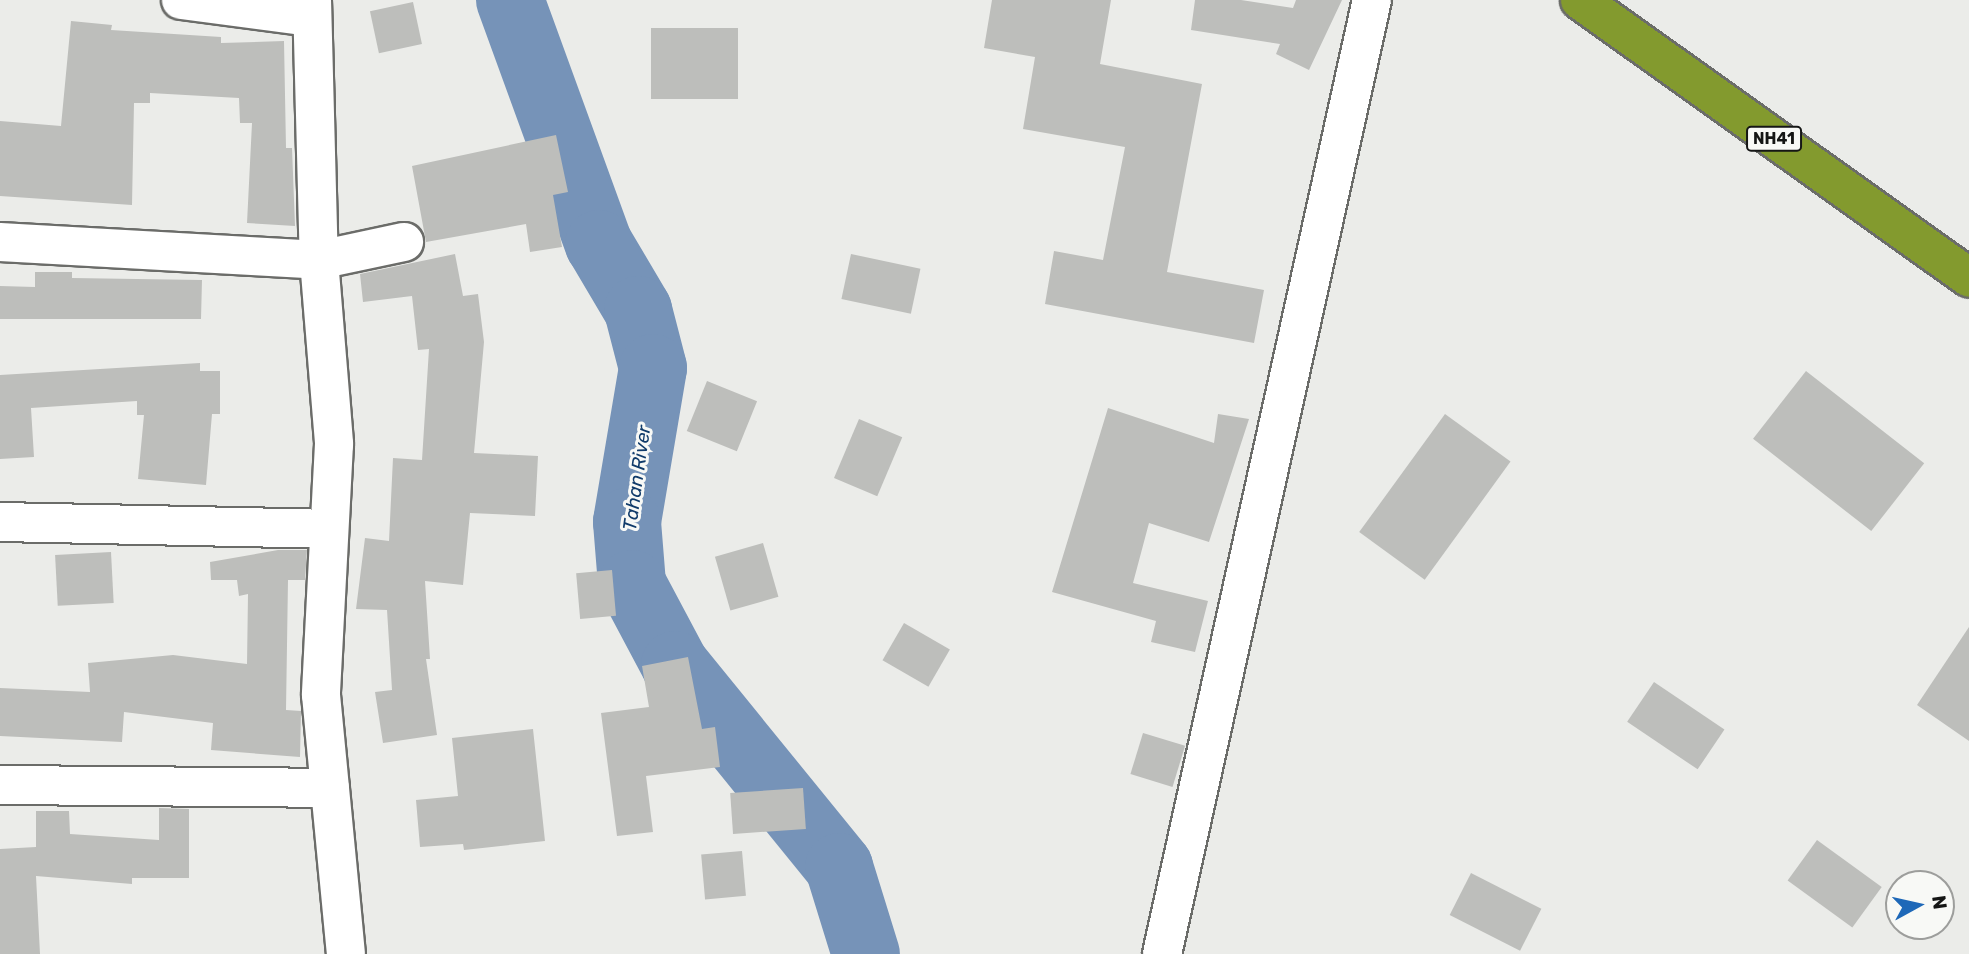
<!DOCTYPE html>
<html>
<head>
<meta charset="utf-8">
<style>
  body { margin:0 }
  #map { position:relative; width:1969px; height:954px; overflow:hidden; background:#ebece9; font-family:Rubik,sans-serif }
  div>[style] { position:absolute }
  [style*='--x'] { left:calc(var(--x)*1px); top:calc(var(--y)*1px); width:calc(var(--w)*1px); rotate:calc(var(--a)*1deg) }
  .river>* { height:68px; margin:-34px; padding:0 34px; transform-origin:34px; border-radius:34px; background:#7693b8 }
  .building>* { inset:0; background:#bdbebb; transform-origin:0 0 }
  .roads { filter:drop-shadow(2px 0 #6b6c69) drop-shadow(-2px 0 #6b6c69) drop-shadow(0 2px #6b6c69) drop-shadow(0 -2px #6b6c69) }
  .street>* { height:38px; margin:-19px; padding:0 19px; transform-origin:19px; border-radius:19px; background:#fff }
  .highway>* { height:38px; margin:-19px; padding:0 19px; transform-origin:19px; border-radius:19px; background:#839a2e }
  span { translate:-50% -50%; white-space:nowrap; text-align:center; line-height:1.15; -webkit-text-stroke:6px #f8f9f6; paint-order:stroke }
  .shield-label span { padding:2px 5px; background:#f8f9f6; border:2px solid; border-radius:5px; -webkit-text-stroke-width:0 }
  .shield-label { font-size:16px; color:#151615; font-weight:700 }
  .water-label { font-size:19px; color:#103b6a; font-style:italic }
  .north { position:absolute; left:1885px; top:870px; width:70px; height:70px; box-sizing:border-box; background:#f8f9f6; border:2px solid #9d9e9c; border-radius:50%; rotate:82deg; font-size:19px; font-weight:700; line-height:28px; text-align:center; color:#151615 }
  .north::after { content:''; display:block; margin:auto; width:24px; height:32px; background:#1e68b8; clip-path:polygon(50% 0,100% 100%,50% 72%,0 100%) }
</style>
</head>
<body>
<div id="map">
  <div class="river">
    <div style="--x:510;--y:0;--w:260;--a:70"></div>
    <div style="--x:599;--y:244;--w:77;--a:59.4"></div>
    <div style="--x:638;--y:310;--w:60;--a:75.5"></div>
    <div style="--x:653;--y:368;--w:156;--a:99.6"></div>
    <div style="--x:627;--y:522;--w:62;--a:85.4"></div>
    <div style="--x:632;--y:584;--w:92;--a:62"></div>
    <div style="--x:675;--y:665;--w:260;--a:50.9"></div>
    <div style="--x:839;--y:867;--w:91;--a:72.8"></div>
  </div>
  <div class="building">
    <div style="clip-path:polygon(992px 0,1111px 0,1100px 64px,1202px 84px,1167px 272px,1264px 290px,1254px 343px,1045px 304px,1054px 251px,1103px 260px,1125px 147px,1023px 129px,1035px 57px,984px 48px)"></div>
    <div style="clip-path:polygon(1195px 0,1241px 0,1293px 8px,1296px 0,1342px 0,1309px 70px,1276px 54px,1280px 44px,1191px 30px)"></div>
    <div style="left:413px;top:2px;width:43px;height:44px;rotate:78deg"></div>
    <div style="clip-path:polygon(71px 21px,112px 25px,111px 30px,221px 37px,221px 43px,284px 41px,286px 148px,292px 148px,295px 226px,247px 223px,252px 123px,240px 123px,239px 98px,150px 93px,150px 103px,134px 103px,132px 205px,0 196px,0 121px,61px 126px)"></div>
    <div style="left:651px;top:28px;width:87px;height:71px"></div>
    <div style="clip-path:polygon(556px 135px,568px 192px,553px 195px,562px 247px,530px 252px,526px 224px,426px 242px,412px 166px)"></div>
    <div style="clip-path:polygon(455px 254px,463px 296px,478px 294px,484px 342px,474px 453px,538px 456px,535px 516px,470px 513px,463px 585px,425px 581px,430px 659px,426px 659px,437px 735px,383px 743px,375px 692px,392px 690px,387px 610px,356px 609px,365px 538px,389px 541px,393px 458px,422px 460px,429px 349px,418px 350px,412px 296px,363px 302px,360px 274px)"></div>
    <div style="left:851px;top:254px;width:71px;height:46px;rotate:12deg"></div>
    <div style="clip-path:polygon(35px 272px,72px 272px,72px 278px,202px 280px,201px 319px,0 319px,0 286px,35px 287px)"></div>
    <div style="clip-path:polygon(200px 363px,200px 371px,220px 371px,220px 414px,212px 414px,206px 485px,138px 479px,144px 415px,137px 415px,137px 401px,31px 408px,34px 457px,0 459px,0 375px)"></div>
    <div style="left:1806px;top:371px;width:150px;height:86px;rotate:38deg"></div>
    <div style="left:707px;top:381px;width:54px;height:54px;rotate:22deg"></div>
    <div style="clip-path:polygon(1108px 408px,1214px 443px,1218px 414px,1249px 419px,1209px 542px,1149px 523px,1133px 583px,1208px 601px,1195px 652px,1151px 642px,1156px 621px,1052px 592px)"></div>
    <div style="left:1445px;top:414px;width:81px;height:146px;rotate:36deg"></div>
    <div style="left:859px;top:419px;width:47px;height:64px;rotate:23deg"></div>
    <div style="left:763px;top:543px;width:56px;height:50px;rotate:74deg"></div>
    <div style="clip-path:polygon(278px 550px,307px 550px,305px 580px,288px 580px,286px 710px,301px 711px,300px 757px,211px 750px,213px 723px,124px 712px,122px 742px,0 736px,0 688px,90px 692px,88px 663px,173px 655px,247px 664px,248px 594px,239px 596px,237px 580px,211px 580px,210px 562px)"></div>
    <div style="left:111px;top:552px;width:51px;height:56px;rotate:87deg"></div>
    <div style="left:612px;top:570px;width:46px;height:36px;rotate:85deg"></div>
    <div style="left:904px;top:623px;width:53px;height:43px;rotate:30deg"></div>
    <div style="clip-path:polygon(1969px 627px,1969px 741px,1917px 705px)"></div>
    <div style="clip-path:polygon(688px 657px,702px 729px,715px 727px,720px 767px,646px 776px,653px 832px,617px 836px,601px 713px,649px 707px,642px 666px)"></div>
    <div style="left:1654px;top:682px;width:85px;height:48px;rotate:34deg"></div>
    <div style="clip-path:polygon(533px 729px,545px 841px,464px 850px,463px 844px,420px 847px,416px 800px,458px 796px,452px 738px)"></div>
    <div style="left:1143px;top:733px;width:44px;height:43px;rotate:17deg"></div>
    <div style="left:803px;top:788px;width:41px;height:73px;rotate:86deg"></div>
    <div style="clip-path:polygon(159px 808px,189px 809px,189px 878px,132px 878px,132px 884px,36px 876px,40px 954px,0 954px,0 849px,36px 847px,36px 811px,69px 811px,70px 834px,159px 840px)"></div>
    <div style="left:1817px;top:840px;width:80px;height:50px;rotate:36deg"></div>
    <div style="left:742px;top:851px;width:45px;height:41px;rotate:85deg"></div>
    <div style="left:1471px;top:873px;width:79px;height:47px;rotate:27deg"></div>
  </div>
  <div class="roads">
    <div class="street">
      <div style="--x:181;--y:0;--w:130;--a:7.5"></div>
      <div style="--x:312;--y:0;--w:260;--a:88.5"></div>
      <div style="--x:319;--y:260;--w:185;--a:85.3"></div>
      <div style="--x:334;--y:444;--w:251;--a:93"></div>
      <div style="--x:321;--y:695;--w:260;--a:84.5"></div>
      <div style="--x:0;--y:242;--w:320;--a:3.2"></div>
      <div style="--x:319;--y:260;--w:87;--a:-12"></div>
      <div style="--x:0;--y:522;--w:329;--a:1.2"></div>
      <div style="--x:0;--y:785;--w:330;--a:0.5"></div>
      <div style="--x:1162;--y:954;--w:977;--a:-77.59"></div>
    </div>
    <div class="highway">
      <div style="--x:1580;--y:0;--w:478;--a:35.5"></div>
    </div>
  </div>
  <div class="shield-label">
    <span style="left:1774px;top:139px">NH41</span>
  </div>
  <div class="water-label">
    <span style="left:637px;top:478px;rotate:-82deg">Tahan River</span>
  </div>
  <div class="north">N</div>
</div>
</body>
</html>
